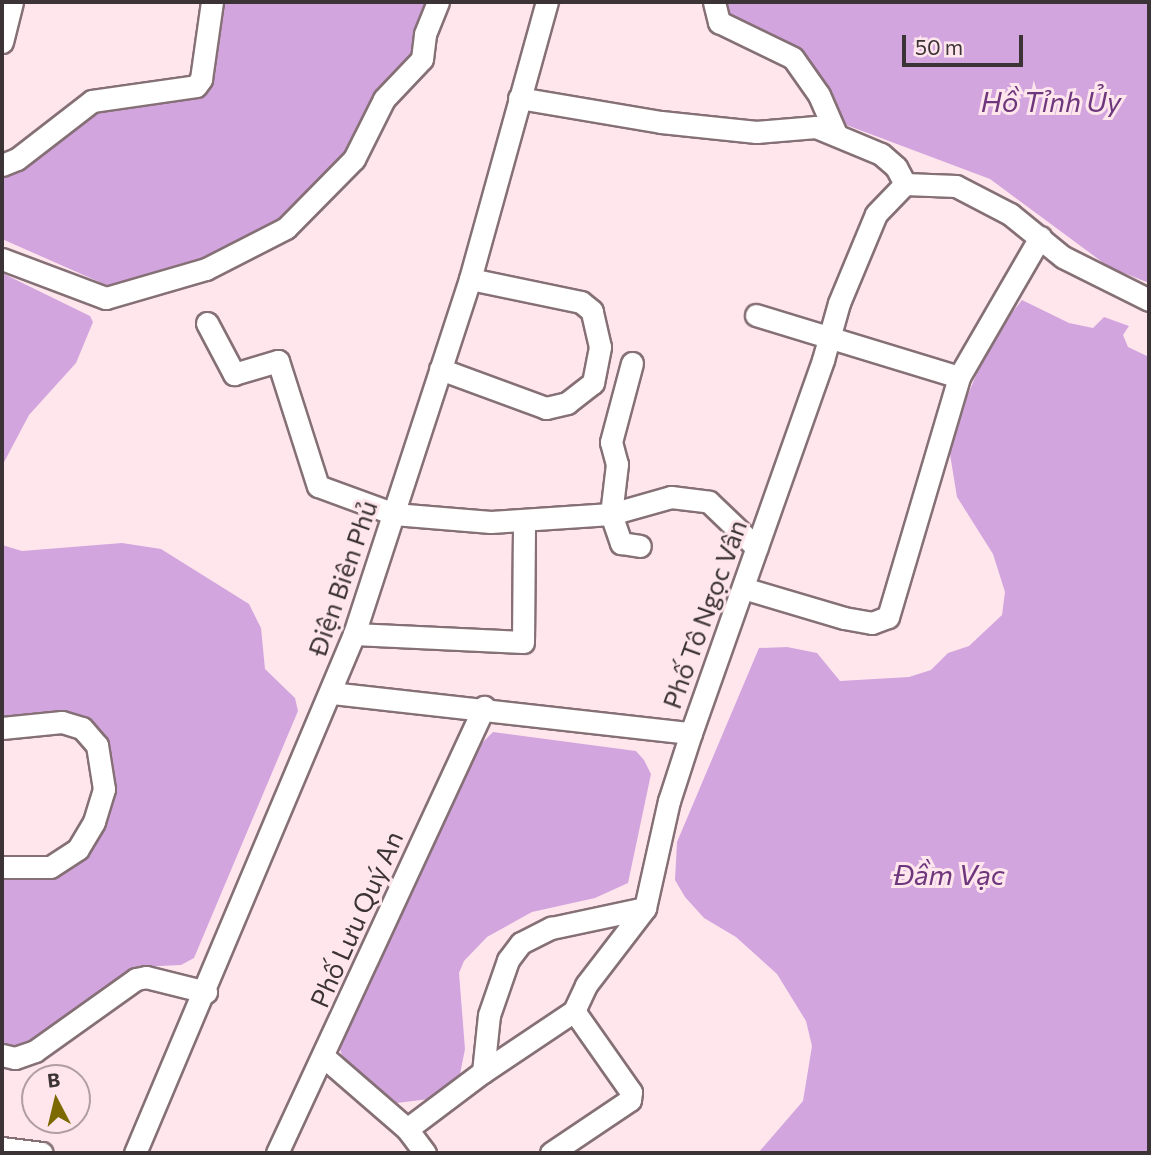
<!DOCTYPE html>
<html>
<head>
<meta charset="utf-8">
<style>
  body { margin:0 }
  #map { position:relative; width:1151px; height:1155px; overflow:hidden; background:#fee6ec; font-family:Commissioner,sans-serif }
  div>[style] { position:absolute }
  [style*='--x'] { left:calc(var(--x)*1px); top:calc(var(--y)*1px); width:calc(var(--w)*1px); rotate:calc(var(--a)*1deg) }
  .water>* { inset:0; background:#d3a5df }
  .roads { filter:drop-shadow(2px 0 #857076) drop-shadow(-2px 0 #857076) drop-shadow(0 2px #857076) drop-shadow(0 -2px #857076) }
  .minor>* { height:21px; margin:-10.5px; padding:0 10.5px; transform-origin:10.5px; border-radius:10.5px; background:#fff }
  span { translate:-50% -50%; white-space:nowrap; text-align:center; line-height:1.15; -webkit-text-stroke:6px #fee6ec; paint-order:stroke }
  .street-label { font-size:26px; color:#3c3336 }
  .water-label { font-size:28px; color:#6e377d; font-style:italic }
  .frame { position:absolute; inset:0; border:4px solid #3c3336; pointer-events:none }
  .north { position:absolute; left:21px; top:1064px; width:70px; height:70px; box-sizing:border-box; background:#fee6ec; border:2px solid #b09ea3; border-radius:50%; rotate:353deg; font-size:19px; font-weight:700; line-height:28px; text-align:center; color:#3c3336 }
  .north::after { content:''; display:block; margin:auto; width:24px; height:32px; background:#7c6900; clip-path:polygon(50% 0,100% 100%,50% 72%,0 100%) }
  .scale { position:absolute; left:902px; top:35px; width:121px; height:32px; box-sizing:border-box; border:4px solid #3c3336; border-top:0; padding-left:9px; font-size:21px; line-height:24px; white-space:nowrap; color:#3c3336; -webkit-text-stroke:5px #fee6ec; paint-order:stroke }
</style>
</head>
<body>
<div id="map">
  <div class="water">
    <div style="clip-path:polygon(216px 2px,434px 2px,420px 49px,364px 135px,269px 234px,195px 268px,113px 288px,2px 239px,2px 175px,84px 110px,187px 97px)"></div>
    <div style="clip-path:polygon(722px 2px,1149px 2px,1149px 283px,1109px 267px,990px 179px,841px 123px,816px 79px,730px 24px)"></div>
    <div style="clip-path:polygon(2px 273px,90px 316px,93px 322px,76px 363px,29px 415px,2px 466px)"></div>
    <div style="clip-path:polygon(1022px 300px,1069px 323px,1093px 328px,1104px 317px,1129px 326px,1123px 335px,1128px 347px,1149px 357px,1149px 1153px,758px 1153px,803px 1101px,812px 1046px,806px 1021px,777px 974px,736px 937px,704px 918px,685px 897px,675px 880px,677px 842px,759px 648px,787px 647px,817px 653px,840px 681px,909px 677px,931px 670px,948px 653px,969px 646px,1002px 615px,1005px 592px,993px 554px,957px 497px,948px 442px,992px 337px)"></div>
    <div style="clip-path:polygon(122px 543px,161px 549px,249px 604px,261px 628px,265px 669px,295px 698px,298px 711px,194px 958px,181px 965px,139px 967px,31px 1044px,2px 1047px,2px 872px,87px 846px,102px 740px,2px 721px,2px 545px,22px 551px)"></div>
    <div style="clip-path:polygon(493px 732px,636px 751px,644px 760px,651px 774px,628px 883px,595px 898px,532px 912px,487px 937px,464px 961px,459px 973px,465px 1049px,458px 1084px,429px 1099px,397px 1103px,343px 1059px,338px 1043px,470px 755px)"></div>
  </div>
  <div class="roads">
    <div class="minor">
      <div style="--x:714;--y:2;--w:21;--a:76"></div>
      <div style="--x:719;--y:22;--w:82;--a:25.9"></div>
      <div style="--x:793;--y:58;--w:45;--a:54.9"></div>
      <div style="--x:819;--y:95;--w:43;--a:66.4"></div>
      <div style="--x:2;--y:42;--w:41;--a:-76"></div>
      <div style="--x:519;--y:98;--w:144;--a:9.6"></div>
      <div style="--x:661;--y:122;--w:96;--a:6"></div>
      <div style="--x:756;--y:132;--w:60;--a:-4.8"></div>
      <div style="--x:816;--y:127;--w:70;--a:22.6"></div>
      <div style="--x:881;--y:154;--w:20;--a:41"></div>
      <div style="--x:896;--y:167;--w:19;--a:62"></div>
      <div style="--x:905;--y:184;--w:51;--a:2.2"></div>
      <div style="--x:956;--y:186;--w:61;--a:27.4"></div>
      <div style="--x:1010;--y:214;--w:68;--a:39.1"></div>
      <div style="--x:1063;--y:257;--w:96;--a:26.6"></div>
      <div style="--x:2;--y:165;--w:16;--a:-22"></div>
      <div style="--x:17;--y:159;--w:95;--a:-37.7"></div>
      <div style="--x:92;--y:101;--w:105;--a:-8.2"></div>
      <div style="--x:196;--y:86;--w:9;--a:-54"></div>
      <div style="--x:201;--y:79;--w:78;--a:-81.9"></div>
      <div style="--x:2;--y:259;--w:111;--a:20.6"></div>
      <div style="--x:106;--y:298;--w:104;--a:-16.2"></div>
      <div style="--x:206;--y:269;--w:90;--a:-27.1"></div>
      <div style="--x:286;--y:228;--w:97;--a:-45.4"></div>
      <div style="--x:354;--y:159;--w:67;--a:-63.4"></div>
      <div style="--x:384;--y:99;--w:55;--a:-46.5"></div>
      <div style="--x:422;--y:59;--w:25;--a:-83"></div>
      <div style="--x:425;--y:34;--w:35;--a:-68"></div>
      <div style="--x:756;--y:315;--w:212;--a:17"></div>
      <div style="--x:207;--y:323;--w:58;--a:62.1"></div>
      <div style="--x:234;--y:374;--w:46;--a:-16.5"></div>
      <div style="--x:278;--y:361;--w:131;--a:72.3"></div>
      <div style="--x:318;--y:486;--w:81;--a:20.2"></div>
      <div style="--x:394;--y:514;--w:97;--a:4.7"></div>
      <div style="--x:491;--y:522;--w:120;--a:-3.8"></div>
      <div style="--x:611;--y:514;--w:62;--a:-15.8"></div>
      <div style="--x:671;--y:497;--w:38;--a:7"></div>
      <div style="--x:709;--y:502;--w:66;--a:43.8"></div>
      <div style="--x:632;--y:363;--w:82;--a:104.9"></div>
      <div style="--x:611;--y:442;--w:23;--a:75"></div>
      <div style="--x:617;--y:464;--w:50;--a:96.8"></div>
      <div style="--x:611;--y:514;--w:31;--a:71"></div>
      <div style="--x:621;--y:543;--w:19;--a:9"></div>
      <div style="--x:440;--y:369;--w:113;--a:20.2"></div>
      <div style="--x:546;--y:408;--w:22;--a:-13"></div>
      <div style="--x:567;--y:403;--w:33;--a:-38"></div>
      <div style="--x:593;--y:383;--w:37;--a:-79"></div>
      <div style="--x:600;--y:347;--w:37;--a:-103"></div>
      <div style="--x:592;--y:311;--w:14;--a:-141"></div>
      <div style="--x:581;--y:302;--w:113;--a:-168.3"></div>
      <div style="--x:743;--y:588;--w:105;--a:16.5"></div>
      <div style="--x:844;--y:618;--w:28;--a:10"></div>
      <div style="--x:872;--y:623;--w:17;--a:-21"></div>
      <div style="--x:888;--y:617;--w:250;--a:-73.5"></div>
      <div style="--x:959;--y:377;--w:162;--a:-59.9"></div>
      <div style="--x:354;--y:634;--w:169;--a:2.7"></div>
      <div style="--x:523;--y:642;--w:122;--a:-89.5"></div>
      <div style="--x:332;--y:693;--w:361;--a:6.4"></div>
      <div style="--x:691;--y:733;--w:396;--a:-70.5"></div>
      <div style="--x:823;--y:360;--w:59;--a:-74.3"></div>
      <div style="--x:839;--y:303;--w:96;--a:-67.4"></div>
      <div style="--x:876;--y:214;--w:42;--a:-46"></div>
      <div style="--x:2;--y:728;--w:60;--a:-5.7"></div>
      <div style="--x:62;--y:722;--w:21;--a:17"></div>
      <div style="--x:82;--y:728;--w:23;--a:49"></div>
      <div style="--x:97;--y:745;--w:45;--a:81"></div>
      <div style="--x:104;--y:789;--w:34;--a:107"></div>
      <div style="--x:94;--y:822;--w:31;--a:121"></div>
      <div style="--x:78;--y:849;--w:33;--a:147"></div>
      <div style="--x:50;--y:867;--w:48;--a:180"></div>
      <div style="--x:2;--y:1055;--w:13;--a:13"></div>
      <div style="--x:15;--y:1058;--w:21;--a:-19"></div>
      <div style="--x:35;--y:1051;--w:124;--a:-35.5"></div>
      <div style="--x:136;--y:979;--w:10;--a:-11"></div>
      <div style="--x:146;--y:977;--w:62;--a:14"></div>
      <div style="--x:324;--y:1057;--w:110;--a:40.9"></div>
      <div style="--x:407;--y:1129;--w:30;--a:53"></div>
      <div style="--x:483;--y:1072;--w:110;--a:-33.8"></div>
      <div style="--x:574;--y:1011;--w:29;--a:-65"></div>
      <div style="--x:586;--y:985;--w:97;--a:-52.5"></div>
      <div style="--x:645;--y:908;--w:110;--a:-77.4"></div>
      <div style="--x:669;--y:801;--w:71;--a:-72.1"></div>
      <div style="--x:407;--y:1129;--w:95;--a:-36.9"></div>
      <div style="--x:483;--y:1072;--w:57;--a:-84"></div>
      <div style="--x:489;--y:1015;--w:58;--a:-70.9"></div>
      <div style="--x:508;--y:960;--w:21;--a:-53"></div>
      <div style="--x:521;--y:943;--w:34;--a:-27"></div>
      <div style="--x:551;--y:928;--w:96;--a:-12"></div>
      <div style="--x:2;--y:1148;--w:40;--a:7.1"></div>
      <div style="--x:135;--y:1153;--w:563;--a:-67.12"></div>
      <div style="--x:354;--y:634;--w:373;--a:-71.9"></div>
      <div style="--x:470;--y:279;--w:288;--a:-74.5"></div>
      <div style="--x:277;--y:1153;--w:492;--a:-65.1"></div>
      <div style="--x:551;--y:1153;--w:95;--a:-33.9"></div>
      <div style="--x:630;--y:1100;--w:8;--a:-83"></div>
      <div style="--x:631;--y:1092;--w:99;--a:-125.1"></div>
    </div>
  </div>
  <div class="street-label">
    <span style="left:342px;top:578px;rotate:-71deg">Điện Biên Phủ</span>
    <span style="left:704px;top:614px;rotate:-70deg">Phố Tô Ngọc Vân</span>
    <span style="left:356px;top:919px;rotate:-66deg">Phố Lưu Quý An</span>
  </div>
  <div class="water-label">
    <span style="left:1051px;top:101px">Hồ Tỉnh Ủy</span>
    <span style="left:949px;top:874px">Đầm Vạc</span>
  </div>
  <div class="frame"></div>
  <div class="north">B</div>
  <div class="scale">50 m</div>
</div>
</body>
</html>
